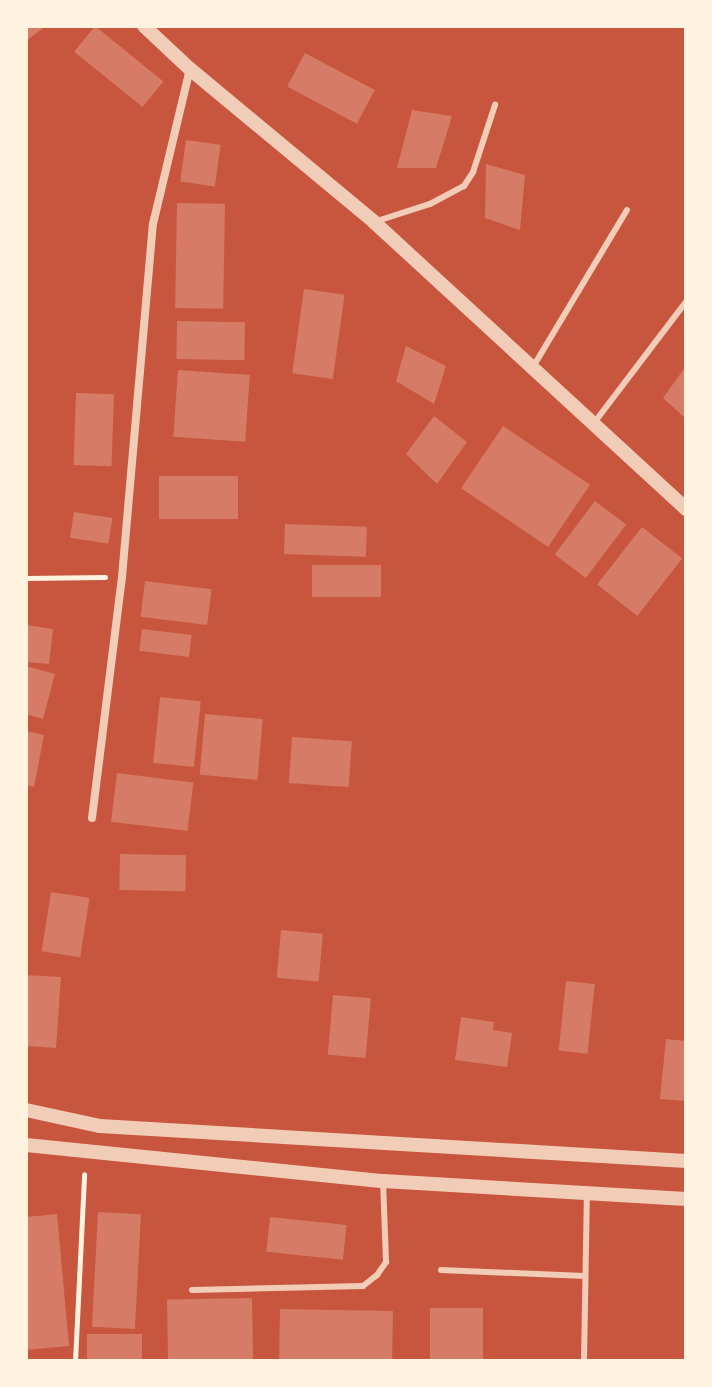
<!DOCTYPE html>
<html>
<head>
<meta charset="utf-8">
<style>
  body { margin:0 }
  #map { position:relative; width:712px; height:1387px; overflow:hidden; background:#c8553d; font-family:Spectral,serif }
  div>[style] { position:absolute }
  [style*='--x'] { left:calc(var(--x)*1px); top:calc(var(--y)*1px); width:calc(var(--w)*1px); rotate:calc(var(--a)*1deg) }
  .building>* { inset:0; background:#d67c66; transform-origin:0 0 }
  .path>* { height:5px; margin:-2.5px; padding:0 2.5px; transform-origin:2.5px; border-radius:2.5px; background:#fff3e0 }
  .service>* { height:6px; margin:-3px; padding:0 3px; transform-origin:3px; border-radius:3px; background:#f1ccb7 }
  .minor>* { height:8px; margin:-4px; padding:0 4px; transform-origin:4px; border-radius:4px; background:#f1ccb7 }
  .tertiary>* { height:14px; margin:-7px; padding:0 7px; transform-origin:7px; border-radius:7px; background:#f1ccb7 }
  span { translate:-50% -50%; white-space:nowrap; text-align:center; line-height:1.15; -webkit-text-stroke:7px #fff3e0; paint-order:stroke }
  .frame { position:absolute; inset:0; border:28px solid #fff3e0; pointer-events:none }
</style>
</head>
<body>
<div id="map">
  <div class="building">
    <div style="clip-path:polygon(26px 26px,46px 26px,26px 41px)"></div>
    <div style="left:95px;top:26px;width:88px;height:33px;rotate:39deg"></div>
    <div style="left:305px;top:53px;width:79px;height:38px;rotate:28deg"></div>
    <div style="clip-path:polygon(412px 110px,452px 116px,436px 168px,397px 168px)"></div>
    <div style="left:186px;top:140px;width:35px;height:42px;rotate:8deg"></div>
    <div style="clip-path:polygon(486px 164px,525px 175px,520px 230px,485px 218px)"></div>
    <div style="left:177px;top:203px;width:48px;height:105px;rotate:1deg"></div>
    <div style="left:304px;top:289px;width:41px;height:85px;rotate:8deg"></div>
    <div style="left:177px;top:321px;width:68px;height:38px;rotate:1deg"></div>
    <div style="clip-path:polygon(406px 346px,446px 366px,434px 404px,396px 381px)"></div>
    <div style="clip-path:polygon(686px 366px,686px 419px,663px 398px)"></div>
    <div style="left:178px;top:370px;width:72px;height:67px;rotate:4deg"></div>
    <div style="left:76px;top:393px;width:38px;height:72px;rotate:2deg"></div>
    <div style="clip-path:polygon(434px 416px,467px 442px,437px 484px,406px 454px)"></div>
    <div style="left:503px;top:426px;width:105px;height:75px;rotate:34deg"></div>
    <div style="left:159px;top:476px;width:79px;height:43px"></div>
    <div style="left:595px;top:501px;width:39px;height:67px;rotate:37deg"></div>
    <div style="left:74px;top:512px;width:39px;height:26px;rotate:9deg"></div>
    <div style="left:285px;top:524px;width:82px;height:30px;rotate:2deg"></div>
    <div style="left:642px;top:527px;width:51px;height:73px;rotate:38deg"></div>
    <div style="left:312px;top:565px;width:69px;height:32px"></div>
    <div style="left:145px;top:581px;width:67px;height:36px;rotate:7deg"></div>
    <div style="clip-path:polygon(26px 625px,53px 629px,49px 664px,26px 662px)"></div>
    <div style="left:142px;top:629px;width:50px;height:22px;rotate:7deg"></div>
    <div style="clip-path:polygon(26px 666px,55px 674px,43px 719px,26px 714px)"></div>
    <div style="left:160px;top:697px;width:41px;height:66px;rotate:6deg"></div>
    <div style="left:205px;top:714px;width:58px;height:61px;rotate:5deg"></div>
    <div style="clip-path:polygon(26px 731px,44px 735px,34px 787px,26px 785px)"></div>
    <div style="left:292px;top:737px;width:60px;height:46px;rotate:4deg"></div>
    <div style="left:117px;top:773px;width:77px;height:49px;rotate:7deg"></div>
    <div style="left:120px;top:854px;width:66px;height:36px;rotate:1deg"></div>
    <div style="left:51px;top:892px;width:39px;height:60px;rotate:9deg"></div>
    <div style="left:281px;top:930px;width:42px;height:48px;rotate:5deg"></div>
    <div style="clip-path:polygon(26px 975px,61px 977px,56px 1048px,26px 1046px)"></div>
    <div style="left:566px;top:981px;width:29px;height:70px;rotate:6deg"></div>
    <div style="left:333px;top:995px;width:38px;height:60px;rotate:5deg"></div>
    <div style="clip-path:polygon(461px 1017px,494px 1022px,493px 1030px,512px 1033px,507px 1067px,455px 1060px)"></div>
    <div style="clip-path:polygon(666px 1039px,686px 1041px,686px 1101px,660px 1099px)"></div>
    <div style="left:98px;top:1212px;width:43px;height:115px;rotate:3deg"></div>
    <div style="clip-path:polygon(57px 1214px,69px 1346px,26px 1350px,26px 1217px)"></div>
    <div style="left:270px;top:1217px;width:77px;height:35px;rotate:6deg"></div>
    <div style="left:252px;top:1298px;width:63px;height:85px;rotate:89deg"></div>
    <div style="left:430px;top:1308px;width:53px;height:53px"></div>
    <div style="left:280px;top:1309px;width:113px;height:52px;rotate:1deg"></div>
    <div style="left:87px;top:1334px;width:55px;height:27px"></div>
  </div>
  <div class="path">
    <div style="--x:26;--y:578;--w:79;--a:-0.7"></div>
    <div style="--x:75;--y:1361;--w:187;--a:-87.2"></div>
  </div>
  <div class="service">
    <div style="--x:374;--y:222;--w:59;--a:-17.8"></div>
    <div style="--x:430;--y:204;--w:38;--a:-28"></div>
    <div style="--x:464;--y:186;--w:17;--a:-57"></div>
    <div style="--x:473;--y:172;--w:71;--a:-71.8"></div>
    <div style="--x:533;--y:367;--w:183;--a:-59.1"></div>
    <div style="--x:594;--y:423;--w:152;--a:-52.8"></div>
    <div style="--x:441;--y:1270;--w:144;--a:2.4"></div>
    <div style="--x:192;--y:1290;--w:171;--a:-1.3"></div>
    <div style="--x:363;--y:1286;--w:18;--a:-38"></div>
    <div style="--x:377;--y:1275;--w:16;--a:-55"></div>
    <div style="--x:386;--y:1262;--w:81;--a:-92.1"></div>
    <div style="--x:584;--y:1361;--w:168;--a:-89"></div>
  </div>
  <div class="minor">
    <div style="--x:92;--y:818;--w:243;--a:-82.9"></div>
    <div style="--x:122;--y:577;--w:354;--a:-85"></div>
    <div style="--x:153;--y:224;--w:159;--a:-76.6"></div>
  </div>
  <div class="tertiary">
    <div style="--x:144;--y:26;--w:63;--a:43.1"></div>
    <div style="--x:190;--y:69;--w:239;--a:39.7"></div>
    <div style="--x:374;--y:222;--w:424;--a:42.6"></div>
    <div style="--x:26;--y:1110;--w:76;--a:12.2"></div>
    <div style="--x:100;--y:1126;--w:587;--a:3.42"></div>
    <div style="--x:26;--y:1145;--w:359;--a:5.8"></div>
    <div style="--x:383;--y:1181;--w:304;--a:3.4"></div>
  </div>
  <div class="frame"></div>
</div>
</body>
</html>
